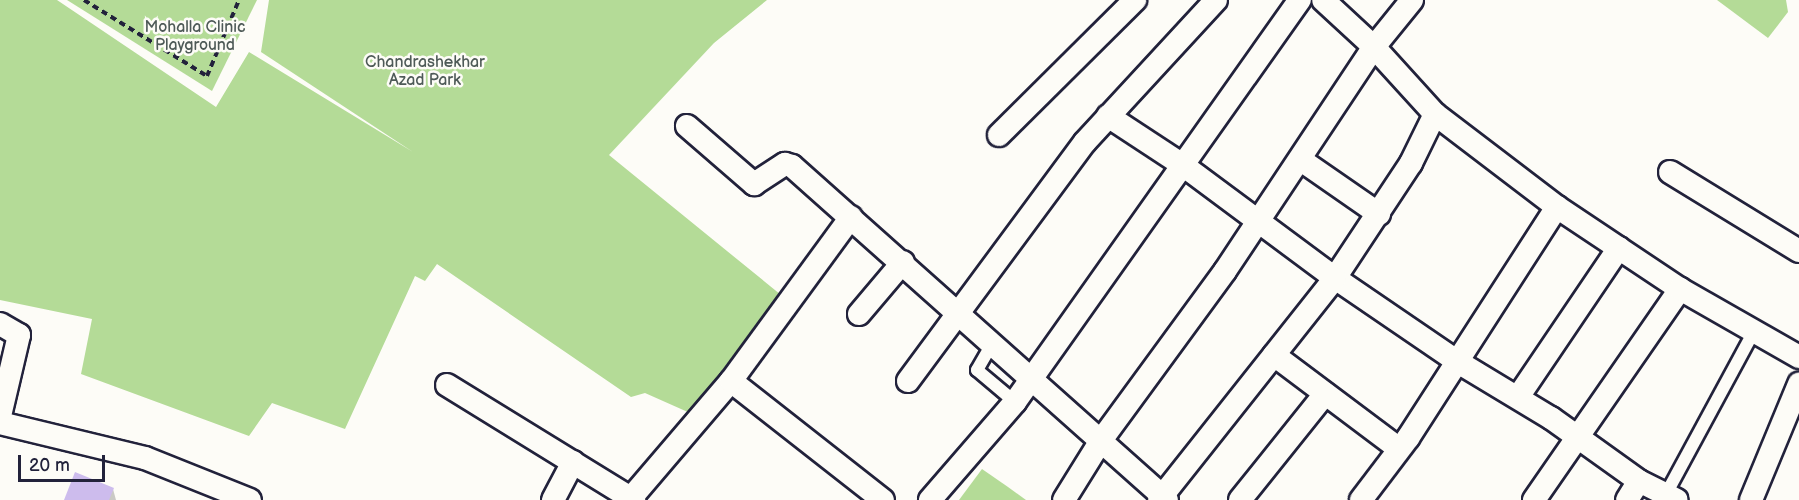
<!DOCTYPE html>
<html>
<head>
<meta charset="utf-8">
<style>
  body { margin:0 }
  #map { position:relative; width:1799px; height:500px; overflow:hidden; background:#fdfcf7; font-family:"Balsamiq Sans",sans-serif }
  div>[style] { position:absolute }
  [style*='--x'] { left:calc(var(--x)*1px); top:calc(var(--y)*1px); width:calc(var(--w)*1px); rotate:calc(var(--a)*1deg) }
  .green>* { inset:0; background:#b4db97 }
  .shadow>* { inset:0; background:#0003 }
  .building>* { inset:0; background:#cdbced }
  .path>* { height:4px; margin-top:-2px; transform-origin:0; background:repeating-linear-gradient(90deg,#22223b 0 6px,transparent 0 10.5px) }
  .roads { filter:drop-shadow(2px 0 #22223b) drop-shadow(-2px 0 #22223b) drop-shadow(0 2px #22223b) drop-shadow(0 -2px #22223b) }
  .service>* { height:12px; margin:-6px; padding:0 6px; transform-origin:6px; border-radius:6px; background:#fdfcf7 }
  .minor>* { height:22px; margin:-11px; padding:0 11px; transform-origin:11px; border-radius:11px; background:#fdfcf7 }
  span { translate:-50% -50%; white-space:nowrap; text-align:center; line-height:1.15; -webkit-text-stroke:5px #fdfcf7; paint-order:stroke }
  .park-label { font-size:16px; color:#4e5a57 }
  .scale { position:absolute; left:18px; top:455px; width:87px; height:27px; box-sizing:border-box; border:3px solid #22223b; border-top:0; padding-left:8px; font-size:18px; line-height:21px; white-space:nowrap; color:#22223b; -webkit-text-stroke:4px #fdfcf7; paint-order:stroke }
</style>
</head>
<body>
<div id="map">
  <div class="green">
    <div style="clip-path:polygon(0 0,57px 0,216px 107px,249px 52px,413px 152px,261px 52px,269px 0,767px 0,714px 43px,609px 155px,786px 299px,690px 413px,645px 393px,631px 397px,437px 264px,425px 281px,415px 276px,345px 429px,272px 403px,249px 436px,81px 374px,92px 319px,0 300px)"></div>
    <div style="clip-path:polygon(67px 0,257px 0,212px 91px)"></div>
    <div style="clip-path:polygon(1717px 0,1786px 0,1788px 12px,1768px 38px)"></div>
    <div style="clip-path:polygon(982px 469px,1008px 487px,1026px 500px,959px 500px)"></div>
  </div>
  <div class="shadow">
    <div style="clip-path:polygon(113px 489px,116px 500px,66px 500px)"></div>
  </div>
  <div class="building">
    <div style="clip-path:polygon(75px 472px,114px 488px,109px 500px,64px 500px)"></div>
  </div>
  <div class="path">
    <div style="--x:84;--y:0;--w:145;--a:31.7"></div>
    <div style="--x:207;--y:76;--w:82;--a:-67.2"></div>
  </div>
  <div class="roads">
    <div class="service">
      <div style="--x:992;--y:344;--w:30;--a:120"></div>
      <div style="--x:977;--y:370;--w:50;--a:40.1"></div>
      <div style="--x:1666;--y:494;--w:183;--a:-61.6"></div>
    </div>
    <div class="minor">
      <div style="--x:1412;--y:0;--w:60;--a:129"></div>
      <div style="--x:1374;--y:47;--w:91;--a:47.7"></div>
      <div style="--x:1435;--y:114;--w:153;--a:37.3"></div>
      <div style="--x:1557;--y:207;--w:148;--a:33.7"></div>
      <div style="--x:1435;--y:114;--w:55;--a:116.1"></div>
      <div style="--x:1411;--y:163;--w:138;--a:123.5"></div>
      <div style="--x:1335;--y:278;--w:149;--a:34.3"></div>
      <div style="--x:1458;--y:362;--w:109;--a:31.1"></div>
      <div style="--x:1551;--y:418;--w:108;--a:35.6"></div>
      <div style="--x:1639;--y:481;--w:42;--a:26.6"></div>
      <div style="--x:1108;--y:116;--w:91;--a:33.3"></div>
      <div style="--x:1184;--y:166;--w:188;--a:36.6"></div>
      <div style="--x:1335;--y:278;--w:283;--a:128.4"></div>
      <div style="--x:687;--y:126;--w:89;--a:40.9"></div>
      <div style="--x:754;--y:184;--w:37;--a:-33"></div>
      <div style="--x:785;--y:164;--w:7;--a:16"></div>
      <div style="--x:792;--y:166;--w:502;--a:41.69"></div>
      <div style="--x:999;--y:135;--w:192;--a:-44.8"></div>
      <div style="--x:1301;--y:160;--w:95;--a:34.7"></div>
      <div style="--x:1670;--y:172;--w:151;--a:31.5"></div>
      <div style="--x:859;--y:314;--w:68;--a:-49.8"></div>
      <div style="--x:0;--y:324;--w:22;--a:30"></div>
      <div style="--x:19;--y:335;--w:83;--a:103.2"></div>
      <div style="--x:1274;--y:355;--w:156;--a:36.9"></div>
      <div style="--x:731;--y:381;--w:193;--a:38.1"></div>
      <div style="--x:908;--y:381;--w:297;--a:-53.5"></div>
      <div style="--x:1085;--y:142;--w:193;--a:-47.3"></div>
      <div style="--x:447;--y:385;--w:220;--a:31.6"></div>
      <div style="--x:1518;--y:397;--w:180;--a:-55.9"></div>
      <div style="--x:0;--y:423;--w:149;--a:13.6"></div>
      <div style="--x:145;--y:458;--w:113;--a:21.8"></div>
      <div style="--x:631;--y:498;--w:154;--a:-49.5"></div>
      <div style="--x:731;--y:381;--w:203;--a:-53.8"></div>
      <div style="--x:553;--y:500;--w:43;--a:-62.2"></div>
      <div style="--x:930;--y:500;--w:130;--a:-49.1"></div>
      <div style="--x:1015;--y:402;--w:493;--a:-54.7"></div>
      <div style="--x:1064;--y:500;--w:72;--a:-58.1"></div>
      <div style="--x:1102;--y:439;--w:208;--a:-53.8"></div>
      <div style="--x:1225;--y:271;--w:269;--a:-56.4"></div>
      <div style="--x:1374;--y:47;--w:69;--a:-137.3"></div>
      <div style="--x:1240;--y:500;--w:136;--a:-51.3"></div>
      <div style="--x:1361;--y:500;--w:78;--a:-52.8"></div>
      <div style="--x:1408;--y:438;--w:275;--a:-57.2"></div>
      <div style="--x:1534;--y:500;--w:257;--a:-55.3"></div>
      <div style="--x:1680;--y:289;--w:137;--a:29.7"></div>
      <div style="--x:1627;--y:500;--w:22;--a:-58"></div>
      <div style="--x:1751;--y:500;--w:126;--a:-67.5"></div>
    </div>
  </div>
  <div class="park-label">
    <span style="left:195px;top:37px">Mohalla Clinic<br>Playground</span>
    <span style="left:425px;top:72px">Chandrashekhar<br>Azad Park</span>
  </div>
  <div class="scale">20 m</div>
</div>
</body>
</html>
